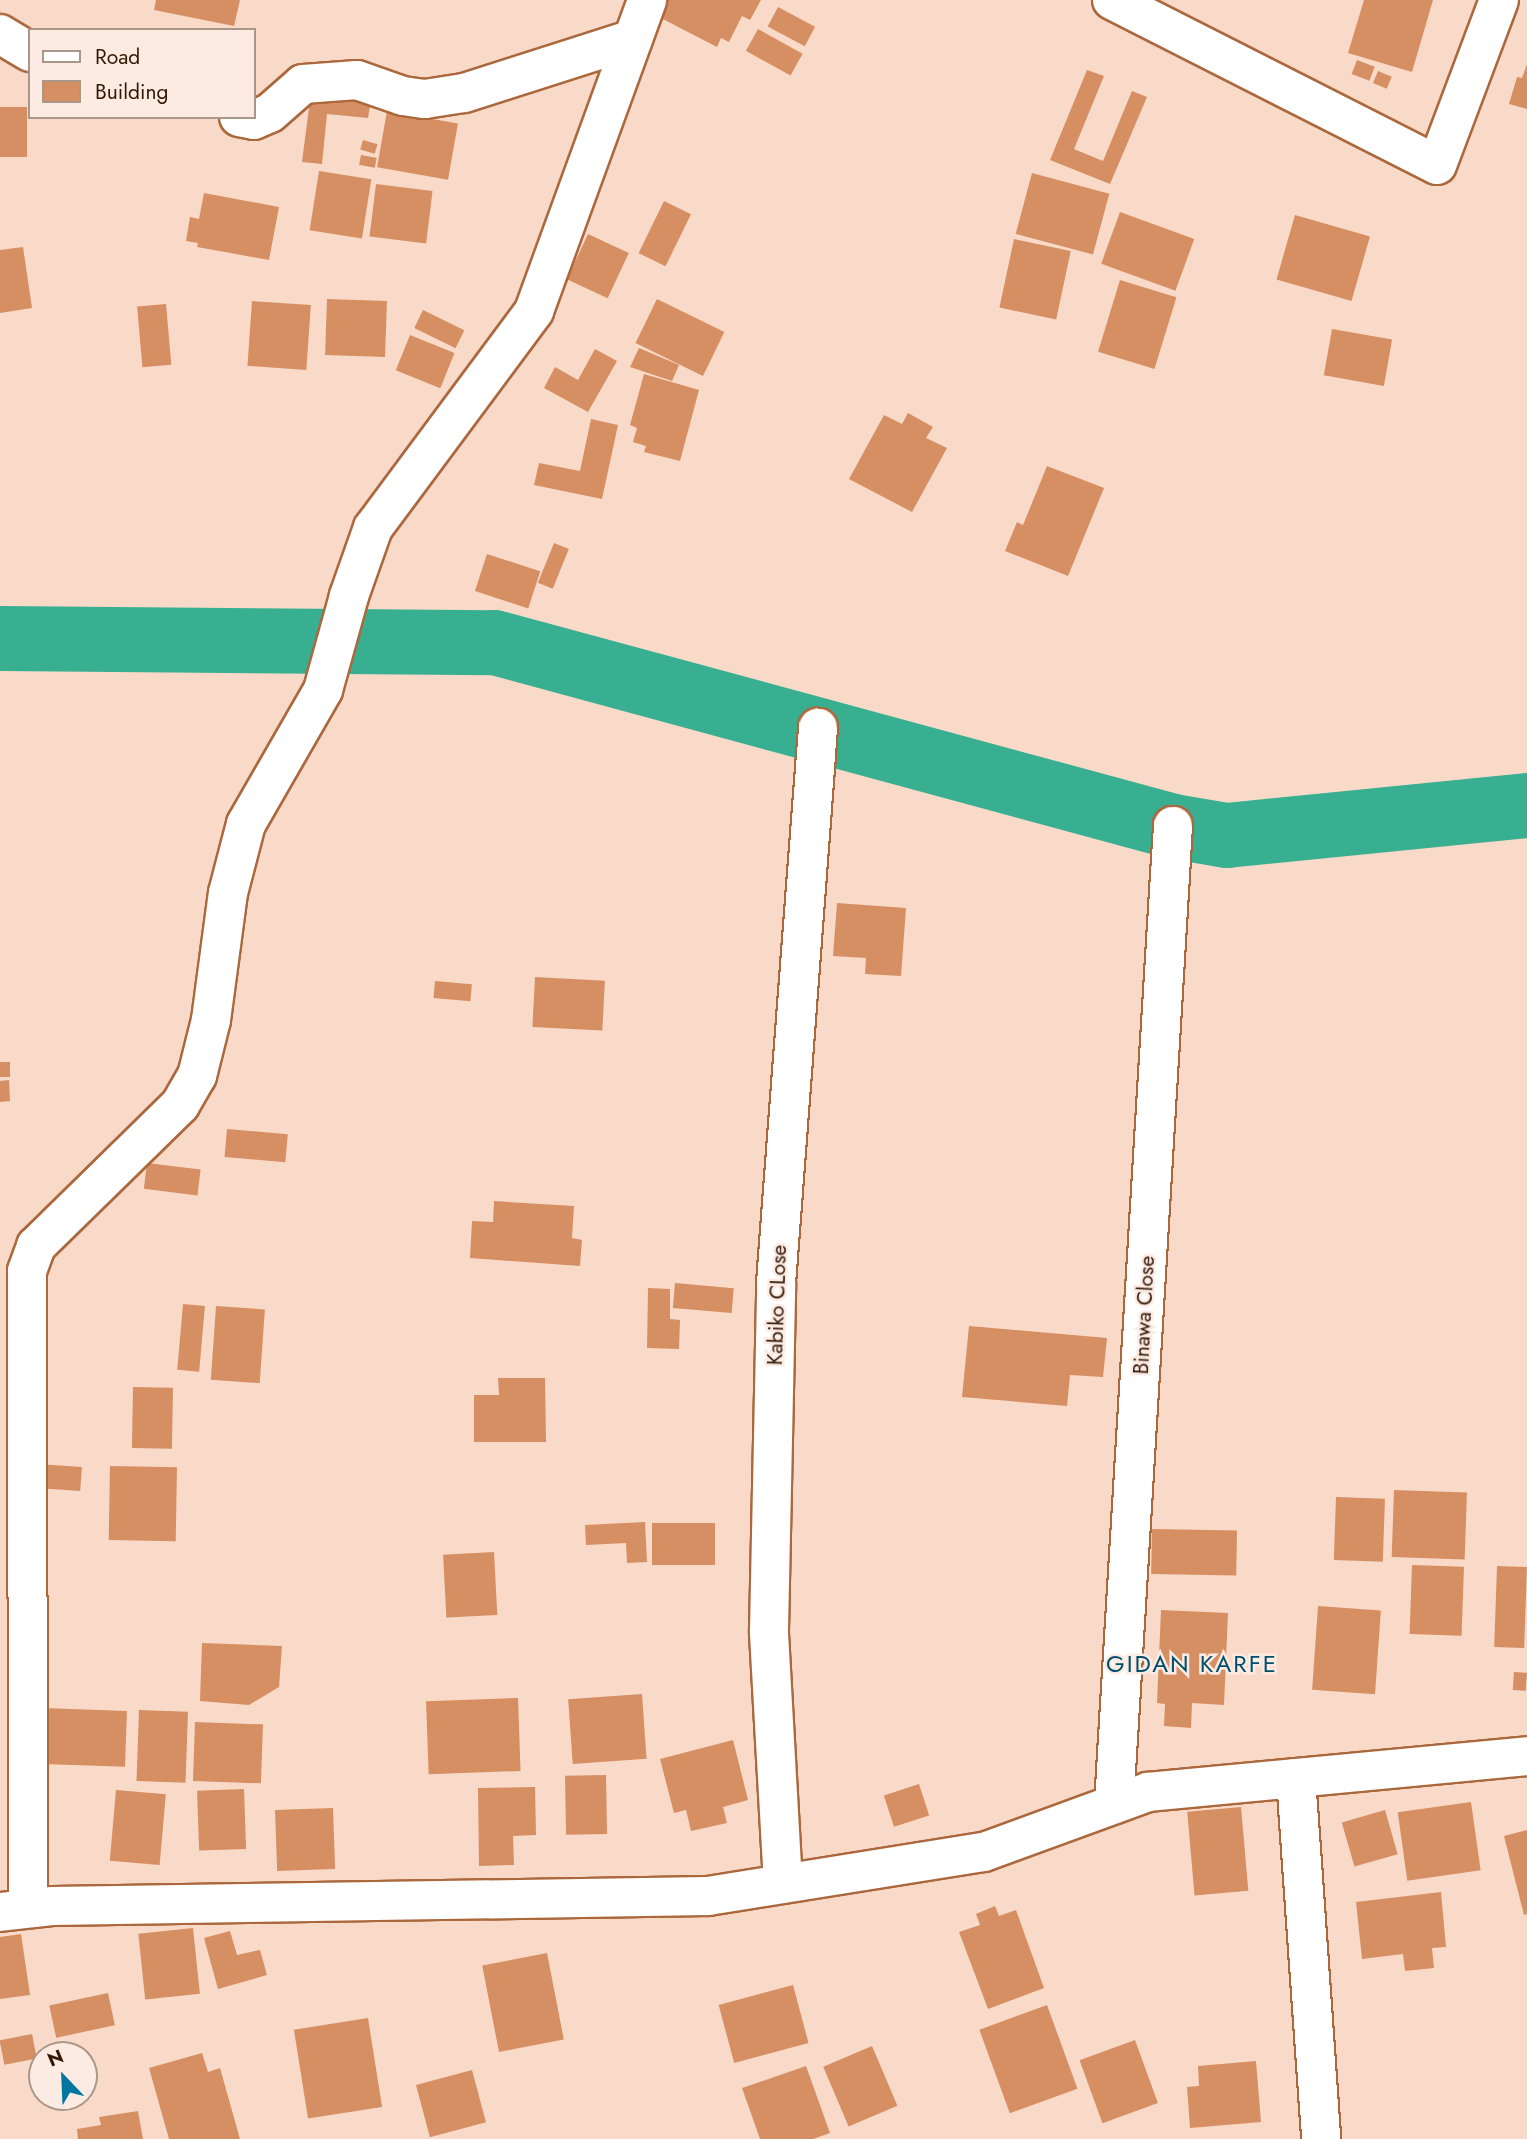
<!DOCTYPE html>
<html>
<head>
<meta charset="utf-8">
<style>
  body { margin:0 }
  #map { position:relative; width:1527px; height:2139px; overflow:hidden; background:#f9dac9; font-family:Jost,sans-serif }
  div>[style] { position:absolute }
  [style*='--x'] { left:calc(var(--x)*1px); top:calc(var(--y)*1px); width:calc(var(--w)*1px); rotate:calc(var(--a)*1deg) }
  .river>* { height:65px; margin:-32.5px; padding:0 32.5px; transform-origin:32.5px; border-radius:32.5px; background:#37af90 }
  .building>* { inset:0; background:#d68f63; transform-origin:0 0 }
  .roads { filter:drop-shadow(2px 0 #ac683d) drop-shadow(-2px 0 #ac683d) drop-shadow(0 2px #ac683d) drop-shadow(0 -2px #ac683d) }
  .minor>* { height:38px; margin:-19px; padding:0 19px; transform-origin:19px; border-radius:19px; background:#fff }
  span { translate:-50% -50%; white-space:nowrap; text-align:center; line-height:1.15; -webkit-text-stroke:5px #fbebe2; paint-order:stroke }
  .street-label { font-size:21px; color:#331806 }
  .quarter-label { font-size:24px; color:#024f6b; letter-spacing:2px }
  .legend { position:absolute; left:28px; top:28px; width:228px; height:91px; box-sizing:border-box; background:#fbebe2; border:2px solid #ab978a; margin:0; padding:9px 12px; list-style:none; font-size:21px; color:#331806 }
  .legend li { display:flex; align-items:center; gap:14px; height:35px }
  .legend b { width:35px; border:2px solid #ab978a }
  .north { position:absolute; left:28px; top:2041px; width:70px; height:70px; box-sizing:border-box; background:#fbebe2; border:2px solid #ab978a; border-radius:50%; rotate:337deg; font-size:19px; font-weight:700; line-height:28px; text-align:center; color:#331806 }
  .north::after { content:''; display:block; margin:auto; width:24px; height:32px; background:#0177a0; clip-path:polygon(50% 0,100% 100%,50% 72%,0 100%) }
</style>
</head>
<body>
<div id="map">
  <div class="river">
    <div style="--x:0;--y:638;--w:494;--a:0.5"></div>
    <div style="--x:494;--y:642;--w:703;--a:15.16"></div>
    <div style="--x:1173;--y:826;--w:54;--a:9.6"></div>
    <div style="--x:1226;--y:835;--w:302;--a:-5.7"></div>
  </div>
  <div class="building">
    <div style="clip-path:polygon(156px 0,240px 0,234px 26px,154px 10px)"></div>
    <div style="clip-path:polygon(663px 0,761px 0,750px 20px,742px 16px,729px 42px,721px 38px,717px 47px,655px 15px)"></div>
    <div style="clip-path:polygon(1364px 0,1433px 0,1412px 72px,1348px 53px)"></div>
    <div style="left:778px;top:7px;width:42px;height:22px;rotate:28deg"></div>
    <div style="left:758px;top:29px;width:51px;height:25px;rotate:29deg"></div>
    <div style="left:1357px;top:60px;width:19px;height:15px;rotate:21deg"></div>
    <div style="clip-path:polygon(1527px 64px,1527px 109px,1509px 104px,1517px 77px,1522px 78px)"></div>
    <div style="clip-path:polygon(1087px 70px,1104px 76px,1074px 149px,1103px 161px,1132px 91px,1147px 97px,1110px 184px,1050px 160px)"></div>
    <div style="left:1378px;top:71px;width:15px;height:13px;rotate:23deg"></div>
    <div style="clip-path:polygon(311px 92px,371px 99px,368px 118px,327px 114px,322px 164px,302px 162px)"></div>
    <div style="left:0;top:107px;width:27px;height:50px"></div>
    <div style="left:387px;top:111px;width:72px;height:57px;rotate:10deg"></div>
    <div style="left:363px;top:140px;width:15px;height:10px;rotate:16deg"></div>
    <div style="left:361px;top:155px;width:16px;height:10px;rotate:11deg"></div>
    <div style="left:319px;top:171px;width:53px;height:60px;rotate:9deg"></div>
    <div style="left:1032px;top:173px;width:80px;height:63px;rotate:15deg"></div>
    <div style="left:376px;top:184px;width:57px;height:53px;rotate:7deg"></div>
    <div style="clip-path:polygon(204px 193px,279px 207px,269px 260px,197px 247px,198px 243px,186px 241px,190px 217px,199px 219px)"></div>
    <div style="left:664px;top:201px;width:30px;height:58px;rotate:26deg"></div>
    <div style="left:1120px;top:212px;width:79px;height:55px;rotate:20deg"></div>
    <div style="left:1295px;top:215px;width:78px;height:67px;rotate:16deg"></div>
    <div style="left:588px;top:234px;width:45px;height:50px;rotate:25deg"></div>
    <div style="left:1014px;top:239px;width:58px;height:70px;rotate:12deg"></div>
    <div style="clip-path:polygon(23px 247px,32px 308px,0 313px,0 250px)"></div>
    <div style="left:1120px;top:280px;width:59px;height:75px;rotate:17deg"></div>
    <div style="left:327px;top:299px;width:60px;height:56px;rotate:2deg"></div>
    <div style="left:657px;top:299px;width:75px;height:49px;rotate:26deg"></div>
    <div style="left:252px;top:301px;width:59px;height:65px;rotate:4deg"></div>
    <div style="left:166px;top:304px;width:61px;height:29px;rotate:85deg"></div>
    <div style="left:423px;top:310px;width:46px;height:20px;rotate:26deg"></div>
    <div style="left:1332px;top:329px;width:61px;height:47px;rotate:10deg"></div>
    <div style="left:410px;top:335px;width:48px;height:38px;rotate:22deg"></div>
    <div style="clip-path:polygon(639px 348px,679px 365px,672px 381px,630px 367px)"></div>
    <div style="clip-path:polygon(595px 349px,617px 361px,588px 412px,544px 388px,555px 367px,578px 380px)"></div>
    <div style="clip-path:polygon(644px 374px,699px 390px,680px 461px,644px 452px,646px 446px,633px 442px,637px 428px,630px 425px)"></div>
    <div style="clip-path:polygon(908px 413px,933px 427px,926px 438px,947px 448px,912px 512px,849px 479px,884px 415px,902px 424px)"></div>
    <div style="clip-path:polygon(591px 419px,618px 425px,602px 499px,534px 485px,539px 463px,580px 471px)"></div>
    <div style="clip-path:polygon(1047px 466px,1104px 488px,1068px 576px,1005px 551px,1017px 522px,1023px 525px)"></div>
    <div style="left:554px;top:543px;width:16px;height:43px;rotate:22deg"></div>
    <div style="left:487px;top:554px;width:56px;height:39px;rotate:18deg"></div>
    <div style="clip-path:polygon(837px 903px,906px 908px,901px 976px,865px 974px,866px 958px,833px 956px)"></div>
    <div style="left:535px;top:977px;width:70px;height:50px;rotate:3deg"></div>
    <div style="left:435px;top:981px;width:37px;height:17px;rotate:5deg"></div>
    <div style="left:0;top:1062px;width:10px;height:15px"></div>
    <div style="clip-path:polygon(9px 1080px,10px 1101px,0 1102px,0 1081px)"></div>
    <div style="left:227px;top:1129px;width:61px;height:28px;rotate:5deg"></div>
    <div style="left:147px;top:1163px;width:54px;height:26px;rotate:7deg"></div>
    <div style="clip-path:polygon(494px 1201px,574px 1206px,572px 1238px,582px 1240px,580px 1266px,470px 1258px,472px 1221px,493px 1222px)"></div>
    <div style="left:675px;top:1283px;width:59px;height:25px;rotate:5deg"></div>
    <div style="clip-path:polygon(648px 1288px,670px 1289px,670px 1319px,680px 1320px,679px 1349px,647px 1348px)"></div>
    <div style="left:183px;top:1304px;width:22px;height:66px;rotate:5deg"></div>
    <div style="left:216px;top:1306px;width:49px;height:74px;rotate:4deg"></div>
    <div style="clip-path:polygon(969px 1326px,1107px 1338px,1103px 1377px,1070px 1375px,1067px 1406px,962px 1397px)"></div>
    <div style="clip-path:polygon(498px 1378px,545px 1378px,546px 1442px,474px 1442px,474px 1395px,499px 1395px)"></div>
    <div style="left:133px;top:1387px;width:40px;height:61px;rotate:1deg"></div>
    <div style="left:38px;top:1464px;width:44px;height:24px;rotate:4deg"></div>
    <div style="left:110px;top:1466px;width:67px;height:74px;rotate:1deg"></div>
    <div style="left:1394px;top:1490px;width:73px;height:67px;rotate:2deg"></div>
    <div style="left:1336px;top:1497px;width:49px;height:63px;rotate:2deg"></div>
    <div style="clip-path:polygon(645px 1522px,647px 1562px,627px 1563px,626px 1543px,586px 1545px,585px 1525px)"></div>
    <div style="left:652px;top:1523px;width:63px;height:42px"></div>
    <div style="left:1152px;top:1529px;width:85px;height:45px;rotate:1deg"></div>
    <div style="left:494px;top:1552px;width:63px;height:51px;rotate:87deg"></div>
    <div style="left:1412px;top:1565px;width:52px;height:69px;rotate:2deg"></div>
    <div style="left:1497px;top:1566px;width:30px;height:81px;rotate:2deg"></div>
    <div style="left:1318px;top:1606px;width:63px;height:84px;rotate:4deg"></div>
    <div style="clip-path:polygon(1161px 1610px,1228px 1613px,1224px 1705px,1192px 1703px,1191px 1728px,1164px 1726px,1165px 1704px,1157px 1703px)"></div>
    <div style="clip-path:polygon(202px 1643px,282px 1646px,279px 1687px,249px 1705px,200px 1701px)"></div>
    <div style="left:1514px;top:1672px;width:13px;height:18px;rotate:4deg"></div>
    <div style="left:642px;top:1694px;width:65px;height:74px;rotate:86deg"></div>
    <div style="left:518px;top:1698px;width:73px;height:92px;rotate:88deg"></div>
    <div style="left:44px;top:1708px;width:83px;height:56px;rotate:2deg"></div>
    <div style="left:139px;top:1710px;width:49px;height:71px;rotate:2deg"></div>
    <div style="left:195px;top:1722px;width:68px;height:59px;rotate:2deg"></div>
    <div style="clip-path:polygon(733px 1740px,748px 1800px,723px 1807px,727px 1823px,691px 1831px,686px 1810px,674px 1813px,660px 1759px)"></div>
    <div style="left:606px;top:1775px;width:59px;height:41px;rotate:89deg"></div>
    <div style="left:919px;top:1784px;width:33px;height:37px;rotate:72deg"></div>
    <div style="clip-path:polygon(535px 1787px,536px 1835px,513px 1836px,514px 1865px,479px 1866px,478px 1788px)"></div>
    <div style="left:244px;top:1789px;width:60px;height:47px;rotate:88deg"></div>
    <div style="left:116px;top:1790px;width:50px;height:71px;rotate:5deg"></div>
    <div style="left:1471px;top:1802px;width:69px;height:74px;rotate:82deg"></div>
    <div style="left:1241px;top:1807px;width:84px;height:54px;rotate:85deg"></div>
    <div style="left:333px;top:1808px;width:61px;height:58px;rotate:88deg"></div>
    <div style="left:1385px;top:1810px;width:46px;height:45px;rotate:74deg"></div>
    <div style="clip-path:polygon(1527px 1830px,1527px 1914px,1524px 1915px,1504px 1836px)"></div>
    <div style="clip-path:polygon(1441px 1892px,1446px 1947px,1432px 1948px,1434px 1968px,1405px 1971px,1403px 1954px,1362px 1959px,1356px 1902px)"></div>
    <div style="clip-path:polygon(995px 1906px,999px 1916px,1016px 1910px,1044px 1988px,988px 2009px,959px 1932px,980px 1925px,976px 1914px)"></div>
    <div style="left:193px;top:1928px;width:66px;height:55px;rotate:84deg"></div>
    <div style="clip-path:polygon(230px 1931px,237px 1955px,260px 1950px,267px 1975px,218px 1989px,204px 1938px)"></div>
    <div style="clip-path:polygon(21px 1934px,30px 1995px,0 1999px,0 1937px)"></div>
    <div style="left:547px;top:1953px;width:88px;height:66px;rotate:79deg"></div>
    <div style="left:793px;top:1985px;width:60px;height:77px;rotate:75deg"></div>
    <div style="left:108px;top:1993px;width:33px;height:60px;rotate:78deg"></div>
    <div style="left:1047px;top:2005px;width:89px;height:72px;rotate:70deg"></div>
    <div style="left:368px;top:2018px;width:90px;height:75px;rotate:81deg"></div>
    <div style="left:32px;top:2034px;width:25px;height:33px;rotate:79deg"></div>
    <div style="left:1135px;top:2040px;width:67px;height:59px;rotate:70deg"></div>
    <div style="left:872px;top:2046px;width:65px;height:53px;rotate:67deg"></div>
    <div style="clip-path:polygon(202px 2053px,208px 2072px,220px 2068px,240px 2139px,169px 2139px,149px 2068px)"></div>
    <div style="clip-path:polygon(1256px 2061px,1261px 2122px,1190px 2128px,1187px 2087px,1199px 2086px,1198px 2066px)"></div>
    <div style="clip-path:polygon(806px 2066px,830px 2133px,813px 2139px,760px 2139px,742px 2088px)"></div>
    <div style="left:472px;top:2070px;width:54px;height:58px;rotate:75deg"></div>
    <div style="clip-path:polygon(138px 2111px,143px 2139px,78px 2139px,77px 2129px,101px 2125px,99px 2117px)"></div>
  </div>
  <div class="roads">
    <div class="minor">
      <div style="--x:1112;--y:0;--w:364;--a:26.9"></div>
      <div style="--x:1437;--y:165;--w:176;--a:-69.4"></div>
      <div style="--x:0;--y:34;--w:35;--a:31"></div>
      <div style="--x:239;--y:117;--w:15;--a:11"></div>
      <div style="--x:254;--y:120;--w:17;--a:-24"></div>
      <div style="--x:270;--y:113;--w:44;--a:-41.3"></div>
      <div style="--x:303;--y:84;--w:54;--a:-4.2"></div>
      <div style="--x:357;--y:80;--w:49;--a:19.2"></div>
      <div style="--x:403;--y:96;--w:22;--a:8"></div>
      <div style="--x:425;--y:99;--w:39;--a:-9"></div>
      <div style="--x:464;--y:93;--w:177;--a:-17.7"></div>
      <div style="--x:1296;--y:1778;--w:362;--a:86"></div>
      <div style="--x:1114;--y:1804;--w:980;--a:-86.55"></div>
      <div style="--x:783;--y:1884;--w:254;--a:-93.2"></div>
      <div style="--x:769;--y:1630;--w:347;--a:-88.8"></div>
      <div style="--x:776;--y:1283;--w:557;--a:-85.67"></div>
      <div style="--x:28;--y:1908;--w:637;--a:-90.09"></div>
      <div style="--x:27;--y:1271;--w:27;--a:-70"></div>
      <div style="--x:36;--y:1246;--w:202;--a:-44.4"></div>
      <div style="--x:180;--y:1105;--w:34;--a:-60"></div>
      <div style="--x:197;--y:1076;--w:58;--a:-76"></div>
      <div style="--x:211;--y:1020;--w:128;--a:-82.4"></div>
      <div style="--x:228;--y:893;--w:71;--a:-75.4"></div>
      <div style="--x:246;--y:824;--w:155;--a:-60.1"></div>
      <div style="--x:323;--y:690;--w:98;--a:-74.5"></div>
      <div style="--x:349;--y:596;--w:72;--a:-70.6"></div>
      <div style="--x:373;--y:528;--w:270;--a:-53.4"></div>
      <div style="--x:534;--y:311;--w:331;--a:-70"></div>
      <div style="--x:0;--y:1912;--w:52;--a:-6.6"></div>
      <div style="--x:52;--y:1906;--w:656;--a:-0.87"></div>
      <div style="--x:708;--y:1896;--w:279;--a:-9.1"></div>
      <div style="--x:984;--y:1852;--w:175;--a:-20.1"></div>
      <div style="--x:1148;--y:1792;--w:381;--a:-5.4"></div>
    </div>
  </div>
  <div class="street-label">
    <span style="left:777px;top:1305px;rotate:-88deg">Kabiko CLose</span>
    <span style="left:1144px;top:1315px;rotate:-87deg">Binawa Close</span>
  </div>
  <div class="quarter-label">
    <span style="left:1192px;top:1664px">GIDAN KARFE</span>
  </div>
  <ul class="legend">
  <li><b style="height:9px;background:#fff"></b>Road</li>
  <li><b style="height:19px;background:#d68f63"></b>Building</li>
  </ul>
  <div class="north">N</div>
</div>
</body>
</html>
